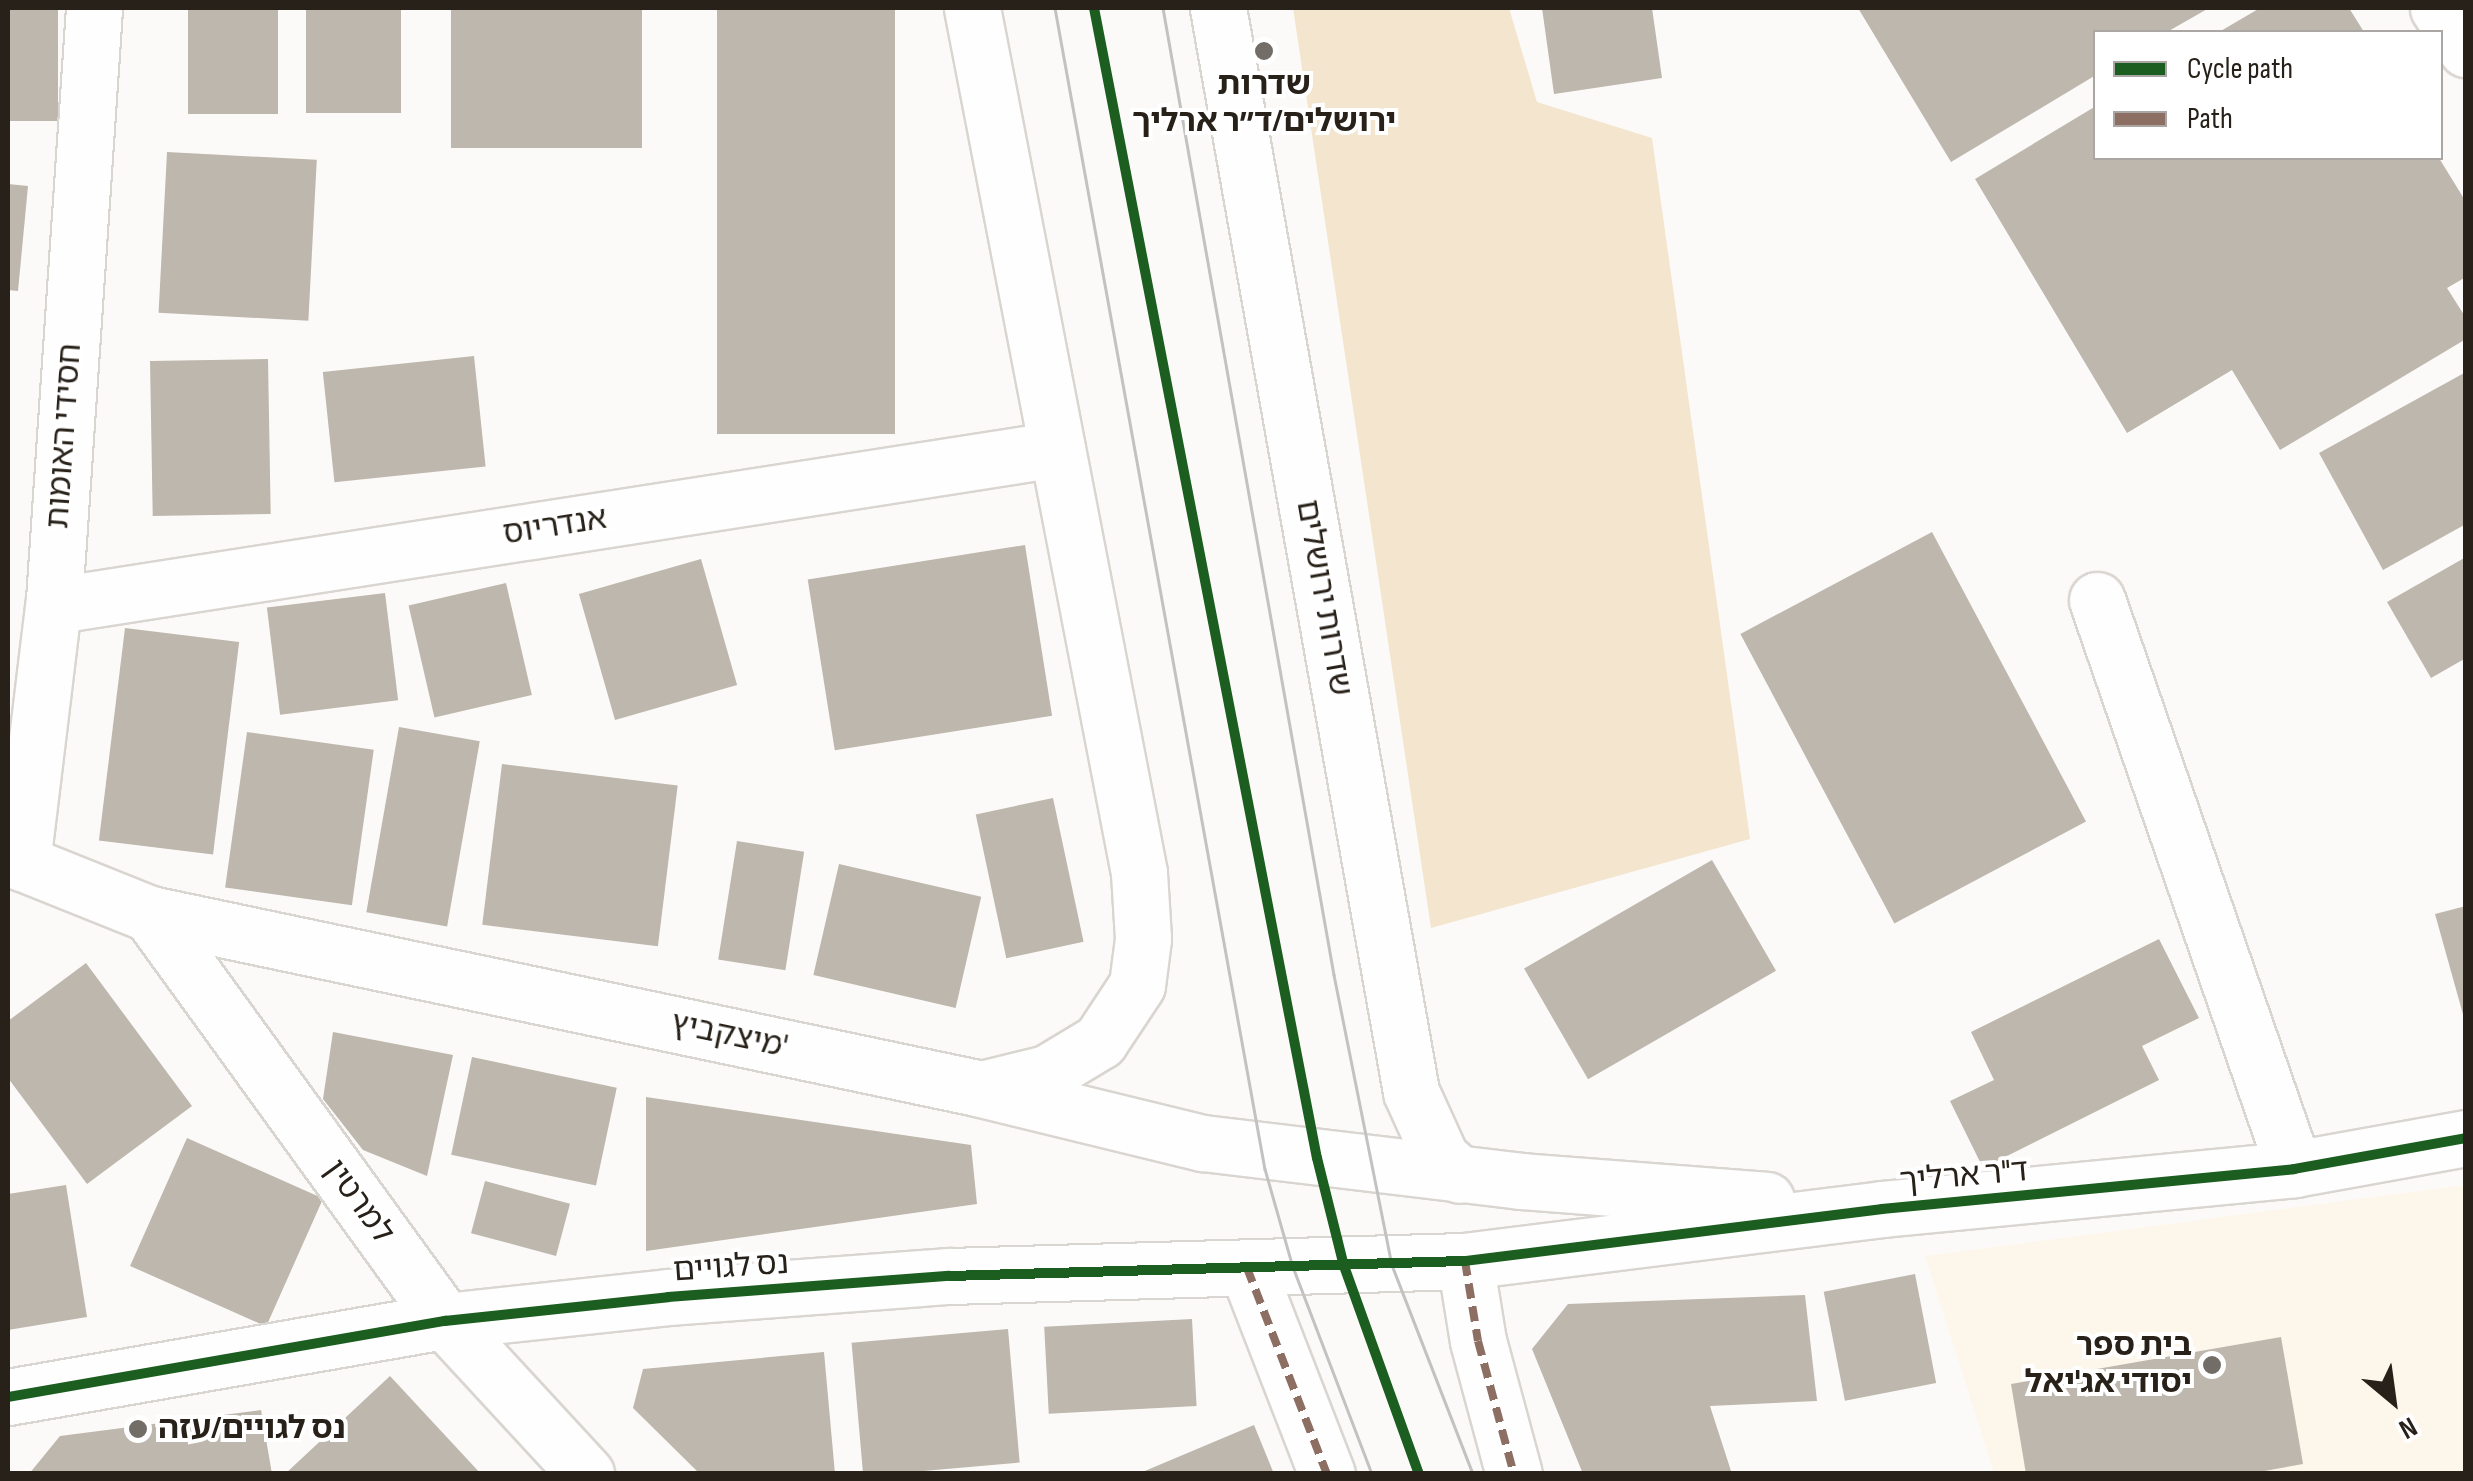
<!DOCTYPE html>
<html>
<head>
<meta charset="utf-8">
<style>
  body { margin:0 }
  #map { position:relative; width:2473px; height:1481px; overflow:hidden; background:#fcfaf8; font-family:"Sofia Sans Condensed","Noto Sans Hebrew",sans-serif }
  div>[style] { position:absolute }
  [style*='--x'] { left:calc(var(--x)*1px); top:calc(var(--y)*1px); width:calc(var(--w)*1px); rotate:calc(var(--a)*1deg) }
  .built>* { inset:0; background:#fdf6eb }
  .green>* { inset:0; background:#f3e5ce }
  .building>* { inset:0; background:#bdb7ad; transform-origin:0 0 }
  .roads { filter:drop-shadow(2px 0 #d9d5d0) drop-shadow(-2px 0 #d9d5d0) drop-shadow(0 2px #d9d5d0) drop-shadow(0 -2px #d9d5d0) }
  .minor>* { height:55px; margin:-27.5px; padding:0 27.5px; transform-origin:27.5px; border-radius:27.5px; background:#fffefe }
  .tram>* { height:2.5px; margin:-1.25px; padding:0 1.25px; transform-origin:1.25px; border-radius:1.25px; background:#c2c2c1 }
  .quiet>* { height:8px; margin-top:-4px; transform-origin:0; background:repeating-linear-gradient(90deg,#8d6e63 0 15px,transparent 0 23px) }
  .cycleway>* { height:10px; margin:-5px; padding:0 5px; transform-origin:5px; border-radius:5px; background:#1b5e20 }
  .dots>* { width:28px; height:28px; translate:-50% -50%; box-sizing:border-box; border:5px solid #fff; border-radius:50% }
  span { translate:-50% -50%; white-space:nowrap; text-align:center; line-height:1.15; -webkit-text-stroke:8px #fff; paint-order:stroke }
  .poi-label { font-size:32px; color:#272119; font-weight:700 }
  .right { translate:-100% -50%; text-align:right }
  .left { translate:0 -50%; text-align:left }
  .street-label { font-size:32px; color:#272119 }
  .frame { position:absolute; inset:0; border:10px solid #272119; pointer-events:none }
  .legend { position:absolute; left:2093px; top:30px; width:350px; height:130px; box-sizing:border-box; background:#fff; border:2px solid #a9a6a3; margin:0; padding:12px 18px; list-style:none; font-size:30px; color:#272119 }
  .legend li { display:flex; align-items:center; gap:20px; height:50px }
  .legend b { width:50px; border:2px solid #a9a6a3 }
  .north { position:absolute; left:2343px; top:1351px; width:100px; height:100px; -webkit-text-stroke:8px #fff; paint-order:stroke; rotate:151deg; font-size:28px; font-weight:700; line-height:40px; text-align:center; color:#272119 }
  .north::after { content:''; display:block; margin:auto; width:35px; height:45px; background:#272119; clip-path:polygon(50% 0,100% 100%,50% 72%,0 100%) }
</style>
</head>
<body>
<div id="map">
  <div class="built">
    <div style="clip-path:polygon(2465px 1185px,2465px 1473px,1994px 1473px,1925px 1256px)"></div>
  </div>
  <div class="green">
    <div style="clip-path:polygon(1293px 8px,1509px 8px,1537px 102px,1652px 138px,1750px 839px,1431px 928px)"></div>
  </div>
  <div class="building">
    <div style="left:8px;top:8px;width:50px;height:113px"></div>
    <div style="left:188px;top:8px;width:90px;height:106px"></div>
    <div style="left:306px;top:8px;width:95px;height:105px"></div>
    <div style="left:451px;top:8px;width:191px;height:140px"></div>
    <div style="left:717px;top:8px;width:178px;height:426px"></div>
    <div style="clip-path:polygon(1542px 8px,1652px 8px,1662px 78px,1554px 94px)"></div>
    <div style="clip-path:polygon(1858px 8px,2209px 8px,2167px 32px,2096px 32px,2096px 75px,1951px 162px)"></div>
    <div style="clip-path:polygon(2260px 8px,2349px 8px,2364px 32px,2219px 32px)"></div>
    <div style="clip-path:polygon(2096px 106px,2096px 158px,2439px 158px,2466px 202px,2466px 277px,2447px 288px,2466px 318px,2466px 339px,2280px 450px,2232px 370px,2127px 433px,1975px 179px)"></div>
    <div style="left:167px;top:152px;width:150px;height:161px;rotate:3deg"></div>
    <div style="clip-path:polygon(8px 184px,28px 186px,18px 291px,8px 290px)"></div>
    <div style="left:474px;top:356px;width:111px;height:152px;rotate:84deg"></div>
    <div style="left:268px;top:359px;width:155px;height:118px;rotate:89deg"></div>
    <div style="clip-path:polygon(2466px 372px,2466px 524px,2383px 570px,2319px 453px)"></div>
    <div style="left:1932px;top:532px;width:328px;height:217px;rotate:62deg"></div>
    <div style="left:1025px;top:545px;width:173px;height:220px;rotate:81deg"></div>
    <div style="clip-path:polygon(2466px 557px,2466px 658px,2431px 678px,2387px 602px)"></div>
    <div style="left:701px;top:559px;width:131px;height:127px;rotate:74deg"></div>
    <div style="left:506px;top:583px;width:115px;height:100px;rotate:77deg"></div>
    <div style="left:385px;top:593px;width:108px;height:119px;rotate:83deg"></div>
    <div style="left:125px;top:628px;width:115px;height:214px;rotate:7deg"></div>
    <div style="left:399px;top:727px;width:82px;height:188px;rotate:10deg"></div>
    <div style="left:247px;top:732px;width:128px;height:157px;rotate:8deg"></div>
    <div style="left:502px;top:764px;width:177px;height:162px;rotate:7deg"></div>
    <div style="left:1053px;top:798px;width:147px;height:79px;rotate:78deg"></div>
    <div style="left:737px;top:841px;width:68px;height:120px;rotate:9deg"></div>
    <div style="left:1712px;top:860px;width:128px;height:217px;rotate:60deg"></div>
    <div style="left:839px;top:864px;width:146px;height:114px;rotate:13deg"></div>
    <div style="clip-path:polygon(2466px 906px,2466px 1018px,2464px 1018px,2435px 914px)"></div>
    <div style="clip-path:polygon(2159px 939px,2199px 1018px,2142px 1046px,2159px 1080px,1983px 1168px,1950px 1101px,1994px 1080px,1971px 1032px)"></div>
    <div style="clip-path:polygon(86px 963px,192px 1106px,87px 1184px,8px 1078px,8px 1021px)"></div>
    <div style="clip-path:polygon(333px 1032px,453px 1055px,427px 1176px,363px 1150px,323px 1099px)"></div>
    <div style="left:472px;top:1057px;width:148px;height:100px;rotate:12deg"></div>
    <div style="clip-path:polygon(646px 1097px,971px 1145px,977px 1204px,646px 1251px)"></div>
    <div style="left:187px;top:1138px;width:149px;height:140px;rotate:24deg"></div>
    <div style="left:485px;top:1181px;width:88px;height:54px;rotate:15deg"></div>
    <div style="clip-path:polygon(66px 1185px,87px 1317px,8px 1330px,8px 1194px)"></div>
    <div style="left:1915px;top:1274px;width:111px;height:93px;rotate:79deg"></div>
    <div style="clip-path:polygon(1805px 1295px,1817px 1401px,1710px 1406px,1732px 1474px,1583px 1474px,1532px 1349px,1568px 1304px)"></div>
    <div style="left:1192px;top:1319px;width:87px;height:148px;rotate:87deg"></div>
    <div style="left:1008px;top:1329px;width:134px;height:157px;rotate:85deg"></div>
    <div style="clip-path:polygon(2281px 1337px,2303px 1464px,2248px 1474px,2026px 1474px,2011px 1384px)"></div>
    <div style="clip-path:polygon(824px 1352px,835px 1474px,700px 1474px,633px 1408px,643px 1369px)"></div>
    <div style="clip-path:polygon(390px 1376px,481px 1474px,285px 1474px)"></div>
    <div style="clip-path:polygon(261px 1410px,272px 1474px,29px 1474px,60px 1436px)"></div>
    <div style="clip-path:polygon(1254px 1425px,1274px 1474px,1140px 1474px,1140px 1473px)"></div>
  </div>
  <div class="roads">
    <div class="minor">
      <div style="--x:972;--y:8;--w:881;--a:79.07"></div>
      <div style="--x:1139;--y:873;--w:66;--a:86.5"></div>
      <div style="--x:1143;--y:939;--w:46;--a:97.4"></div>
      <div style="--x:1137;--y:985;--w:67;--a:123.5"></div>
      <div style="--x:1100;--y:1041;--w:62;--a:148.9"></div>
      <div style="--x:1047;--y:1073;--w:63;--a:166.2"></div>
      <div style="--x:1218;--y:8;--w:1101;--a:79.9"></div>
      <div style="--x:1411;--y:1092;--w:72;--a:65.6"></div>
      <div style="--x:1441;--y:1158;--w:25;--a:42"></div>
      <div style="--x:2438;--y:8;--w:50;--a:55.7"></div>
      <div style="--x:54;--y:600;--w:10;--a:24"></div>
      <div style="--x:63;--y:604;--w:1006;--a:-8.86"></div>
      <div style="--x:2097;--y:600;--w:602;--a:70.9"></div>
      <div style="--x:8;--y:857;--w:153;--a:21.9"></div>
      <div style="--x:150;--y:914;--w:845;--a:11.88"></div>
      <div style="--x:977;--y:1088;--w:233;--a:13.7"></div>
      <div style="--x:1203;--y:1143;--w:320;--a:6.8"></div>
      <div style="--x:1521;--y:1181;--w:246;--a:4.4"></div>
      <div style="--x:22;--y:863;--w:265;--a:-83.1"></div>
      <div style="--x:54;--y:600;--w:593;--a:-86.13"></div>
      <div style="--x:150;--y:914;--w:503;--a:54.06"></div>
      <div style="--x:445;--y:1321;--w:208;--a:47.3"></div>
      <div style="--x:1465;--y:1261;--w:81;--a:80.8"></div>
      <div style="--x:1478;--y:1341;--w:138;--a:74.9"></div>
      <div style="--x:1247;--y:1268;--w:221;--a:68.8"></div>
      <div style="--x:8;--y:1397;--w:444;--a:-9.9"></div>
      <div style="--x:445;--y:1321;--w:224;--a:-6.1"></div>
      <div style="--x:668;--y:1297;--w:282;--a:-4.3"></div>
      <div style="--x:949;--y:1276;--w:516;--a:-1.67"></div>
      <div style="--x:1465;--y:1261;--w:420;--a:-7.1"></div>
      <div style="--x:1882;--y:1209;--w:414;--a:-5.5"></div>
      <div style="--x:2294;--y:1169;--w:175;--a:-10.2"></div>
    </div>
  </div>
  <div class="tram">
    <div style="--x:1055;--y:8;--w:1180;--a:79.75"></div>
    <div style="--x:1265;--y:1169;--w:102;--a:74.1"></div>
    <div style="--x:1293;--y:1267;--w:222;--a:69.1"></div>
    <div style="--x:1163;--y:8;--w:982;--a:79.97"></div>
    <div style="--x:1334;--y:975;--w:296;--a:78.7"></div>
    <div style="--x:1392;--y:1265;--w:224;--a:68.8"></div>
  </div>
  <div class="quiet">
    <div style="--x:1465;--y:1261;--w:81;--a:80.8"></div>
    <div style="--x:1478;--y:1341;--w:138;--a:74.9"></div>
    <div style="--x:1247;--y:1268;--w:221;--a:68.8"></div>
  </div>
  <div class="cycleway">
    <div style="--x:1094;--y:8;--w:1171;--a:79.03"></div>
    <div style="--x:1317;--y:1158;--w:111;--a:76"></div>
    <div style="--x:1344;--y:1266;--w:221;--a:70.2"></div>
    <div style="--x:8;--y:1397;--w:444;--a:-9.9"></div>
    <div style="--x:445;--y:1321;--w:224;--a:-6.1"></div>
    <div style="--x:668;--y:1297;--w:282;--a:-4.3"></div>
    <div style="--x:949;--y:1276;--w:516;--a:-1.67"></div>
    <div style="--x:1465;--y:1261;--w:420;--a:-7.1"></div>
    <div style="--x:1882;--y:1209;--w:414;--a:-5.5"></div>
    <div style="--x:2294;--y:1169;--w:175;--a:-10.2"></div>
  </div>
  <div class="dots">
    <div style="left:1264px;top:51px;background:#726d67"></div>
    <div style="left:2212px;top:1365px;background:#726d67"></div>
    <div style="left:138px;top:1429px;background:#726d67"></div>
  </div>
  <div class="poi-label">
    <span style="left:1264px;top:104px">שדרות<br>ירושלים/ד״ר ארליך</span>
    <span class="right" style="left:2192px;top:1365px">בית ספר<br>יסודי אג'יאל</span>
    <span class="left" style="left:158px;top:1429px">נס לגויים/עזה</span>
  </div>
  <div class="street-label">
    <span style="left:65px;top:436px;rotate:-86deg">חסידי האומות</span>
    <span style="left:555px;top:527px;rotate:-9deg">אנדריוס</span>
    <span style="left:1323px;top:598px;rotate:80deg">שדרות ירושלים</span>
    <span style="left:729px;top:1036px;rotate:12deg">מיצקביץ'</span>
    <span style="left:1964px;top:1177px;rotate:-5deg">ד"ר ארליך</span>
    <span style="left:358px;top:1202px;rotate:54deg">למרטין</span>
    <span style="left:731px;top:1268px;rotate:-4deg">נס לגויים</span>
  </div>
  <div class="frame"></div>
  <ul class="legend">
  <li><b style="height:12px;background:#1b5e20"></b>Cycle path</li>
  <li><b style="height:12px;background:#8d6e63"></b>Path</li>
  </ul>
  <div class="north">N</div>
</div>
</body>
</html>
